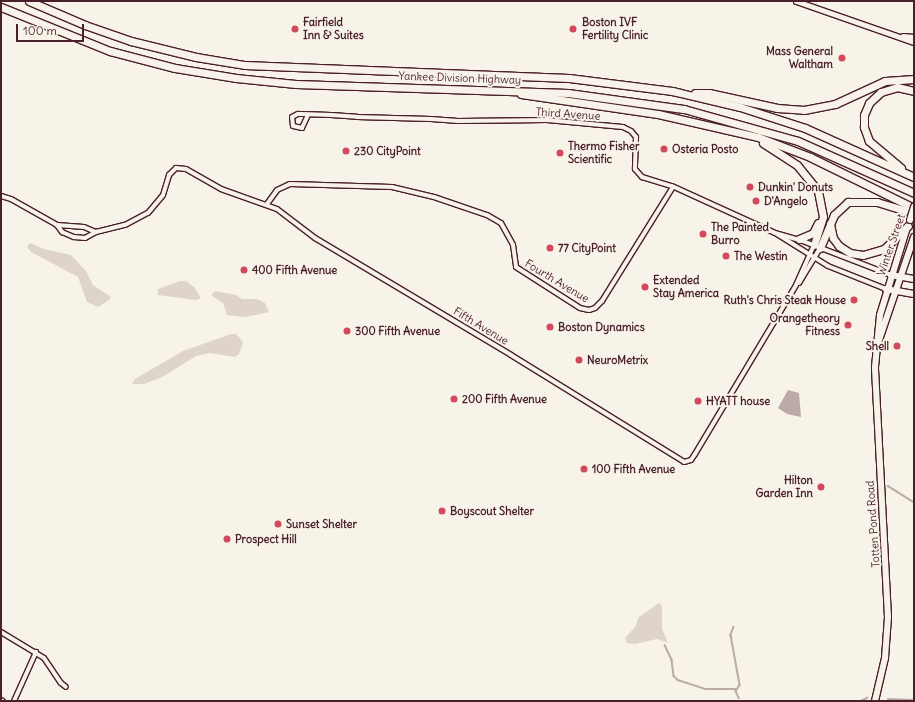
<!DOCTYPE html>
<html>
<head>
<meta charset="utf-8">
<style>
  body { margin:0 }
  #map { position:relative; width:915px; height:702px; overflow:hidden; background:#f7f3e8; font-family:Delius,sans-serif }
  div>[style] { position:absolute }
  [style*='--x'] { left:calc(var(--x)*1px); top:calc(var(--y)*1px); width:calc(var(--w)*1px); rotate:calc(var(--a)*1deg) }
  .green>* { inset:0; background:#ded4cc }
  .water>* { inset:0; background:#bcaaa7 }
  .stream>* { height:1.5px; margin:-0.75px; padding:0 0.75px; transform-origin:0.75px; border-radius:0.75px; background:#bcaaa7 }
  .roads { filter:drop-shadow(1px 0 #4a1f2b) drop-shadow(-1px 0 #4a1f2b) drop-shadow(0 1px #4a1f2b) drop-shadow(0 -1px #4a1f2b) }
  .minor>* { height:4px; margin:-2px; padding:0 2px; transform-origin:2px; border-radius:2px; background:#f7f3e8 }
  .tertiary>* { height:5px; margin:-2.5px; padding:0 2.5px; transform-origin:2.5px; border-radius:2.5px; background:#f7f3e8 }
  .secondary>* { height:5.5px; margin:-2.75px; padding:0 2.75px; transform-origin:2.75px; border-radius:2.75px; background:#f7f3e8 }
  .primary>* { height:6px; margin:-3px; padding:0 3px; transform-origin:3px; border-radius:3px; background:#f7f3e8 }
  .motorway>* { height:7px; margin:-3.5px; padding:0 3.5px; transform-origin:3.5px; border-radius:3.5px; background:#f7f3e8 }
  .bridges { filter:drop-shadow(1px 0 #4a1f2b) drop-shadow(-1px 0 #4a1f2b) drop-shadow(0 1px #4a1f2b) drop-shadow(0 -1px #4a1f2b) }
  .primary-bridge>* { height:6px; margin:-3px; padding:0 3px; transform-origin:3px; border-radius:3px; background:#f7f3e8 }
  .dots>* { width:11px; height:11px; translate:-50% -50%; box-sizing:border-box; border:2px solid #f7f3e8; border-radius:50% }
  span { translate:-50% -50%; white-space:nowrap; text-align:center; line-height:1.15; -webkit-text-stroke:4px #f7f3e8; paint-order:stroke }
  .poi-label { font-size:11px; color:#4a1f2b; font-weight:700 }
  .left { translate:0 -50%; text-align:left }
  .right { translate:-100% -50%; text-align:right }
  .street-label { font-size:11px; color:#4a1f2b }
  .frame { position:absolute; inset:0; border:2px solid #4a1f2b; pointer-events:none }
  .scale { position:absolute; left:16px; top:24px; width:68px; height:18px; box-sizing:border-box; border:2px solid #4a1f2b; border-top:0; padding-left:5px; font-size:12px; line-height:14px; white-space:nowrap; color:#4a1f2b; -webkit-text-stroke:3px #f7f3e8; paint-order:stroke }
</style>
</head>
<body>
<div id="map">
  <div class="green">
    <div style="clip-path:polygon(30px 243px,44px 249px,71px 255px,86px 271px,93px 285px,111px 297px,109px 300px,98px 307px,87px 302px,78px 277px,31px 252px,27px 247px)"></div>
    <div style="clip-path:polygon(180px 281px,186px 281px,194px 287px,201px 298px,196px 300px,158px 295px,158px 289px)"></div>
    <div style="clip-path:polygon(215px 291px,236px 295px,242px 299px,257px 299px,265px 303px,269px 312px,245px 317px,227px 315px,223px 303px,211px 295px)"></div>
    <div style="clip-path:polygon(231px 334px,236px 334px,243px 342px,239px 354px,235px 357px,210px 353px,196px 356px,162px 377px,144px 384px,132px 384px,135px 379px,183px 351px)"></div>
    <div style="clip-path:polygon(659px 603px,662px 606px,662px 629px,668px 643px,657px 639px,635px 644px,627px 643px,625px 638px,635px 627px,639px 617px)"></div>
  </div>
  <div class="water">
    <div style="clip-path:polygon(788px 390px,799px 393px,801px 417px,787px 414px,778px 408px)"></div>
  </div>
  <div class="stream">
    <div style="--x:888;--y:486;--w:31;--a:32"></div>
    <div style="--x:734;--y:627;--w:9;--a:111"></div>
    <div style="--x:731;--y:635;--w:51;--a:79.8"></div>
    <div style="--x:740;--y:685;--w:6;--a:121"></div>
    <div style="--x:665;--y:645;--w:17;--a:65"></div>
    <div style="--x:672;--y:660;--w:16;--a:83"></div>
    <div style="--x:674;--y:676;--w:6;--a:45"></div>
    <div style="--x:678;--y:680;--w:29;--a:18"></div>
    <div style="--x:706;--y:689;--w:29;--a:0"></div>
    <div style="--x:735;--y:689;--w:10;--a:66"></div>
    <div style="--x:888;--y:699;--w:26;--a:2"></div>
    <div style="--x:861;--y:701;--w:7;--a:-27"></div>
  </div>
  <div class="roads">
    <div class="minor">
      <div style="--x:308;--y:115;--w:14;--a:115"></div>
      <div style="--x:302;--y:128;--w:9;--a:-167"></div>
      <div style="--x:293;--y:126;--w:9;--a:-96"></div>
      <div style="--x:292;--y:117;--w:7;--a:-27"></div>
      <div style="--x:298;--y:114;--w:4;--a:0"></div>
      <div style="--x:302;--y:114;--w:29;--a:2"></div>
      <div style="--x:331;--y:115;--w:26;--a:4"></div>
      <div style="--x:357;--y:117;--w:74;--a:1.5"></div>
      <div style="--x:431;--y:119;--w:27;--a:4"></div>
      <div style="--x:458;--y:121;--w:89;--a:-0.6"></div>
      <div style="--x:547;--y:120;--w:76;--a:5.3"></div>
      <div style="--x:623;--y:127;--w:9;--a:27"></div>
      <div style="--x:631;--y:131;--w:8;--a:50"></div>
      <div style="--x:636;--y:137;--w:32;--a:92"></div>
      <div style="--x:635;--y:169;--w:11;--a:49"></div>
      <div style="--x:642;--y:177;--w:31;--a:17"></div>
      <div style="--x:672;--y:186;--w:113;--a:24.5"></div>
      <div style="--x:775;--y:233;--w:29;--a:16"></div>
      <div style="--x:803;--y:241;--w:94;--a:21.1"></div>
      <div style="--x:1;--y:196;--w:10;--a:17"></div>
      <div style="--x:11;--y:199;--w:53;--a:29.5"></div>
      <div style="--x:57;--y:225;--w:9;--a:54"></div>
      <div style="--x:62;--y:232;--w:13;--a:23"></div>
      <div style="--x:74;--y:237;--w:11;--a:5"></div>
      <div style="--x:85;--y:238;--w:13;--a:-29"></div>
      <div style="--x:96;--y:232;--w:30;--a:-14"></div>
      <div style="--x:125;--y:225;--w:26;--a:-28"></div>
      <div style="--x:148;--y:213;--w:23;--a:-50"></div>
      <div style="--x:163;--y:195;--w:21;--a:-73"></div>
      <div style="--x:169;--y:175;--w:10;--a:-45"></div>
      <div style="--x:176;--y:168;--w:10;--a:6"></div>
      <div style="--x:186;--y:169;--w:40;--a:29.7"></div>
      <div style="--x:221;--y:189;--w:59;--a:19.7"></div>
      <div style="--x:277;--y:209;--w:48;--a:37.3"></div>
      <div style="--x:315;--y:238;--w:228;--a:30.8"></div>
      <div style="--x:511;--y:355;--w:203;--a:31.7"></div>
      <div style="--x:684;--y:462;--w:7;--a:-16"></div>
      <div style="--x:691;--y:460;--w:7;--a:-56"></div>
      <div style="--x:695;--y:454;--w:197;--a:-59.1"></div>
      <div style="--x:796;--y:285;--w:44;--a:-65.8"></div>
      <div style="--x:267;--y:204;--w:17;--a:-54"></div>
      <div style="--x:277;--y:190;--w:14;--a:-25"></div>
      <div style="--x:290;--y:184;--w:102;--a:1.7"></div>
      <div style="--x:392;--y:187;--w:43;--a:13.4"></div>
      <div style="--x:434;--y:197;--w:56;--a:18.8"></div>
      <div style="--x:487;--y:215;--w:16;--a:30"></div>
      <div style="--x:501;--y:223;--w:25;--a:61"></div>
      <div style="--x:513;--y:245;--w:22;--a:82"></div>
      <div style="--x:516;--y:267;--w:76;--a:32.6"></div>
      <div style="--x:580;--y:308;--w:9;--a:13"></div>
      <div style="--x:589;--y:310;--w:6;--a:-18"></div>
      <div style="--x:595;--y:308;--w:10;--a:-45"></div>
      <div style="--x:602;--y:301;--w:134;--a:-58.1"></div>
      <div style="--x:57;--y:225;--w:27;--a:4"></div>
      <div style="--x:84;--y:227;--w:13;--a:23"></div>
      <div style="--x:777;--y:234;--w:60;--a:32.1"></div>
      <div style="--x:828;--y:266;--w:62;--a:21.6"></div>
      <div style="--x:799;--y:283;--w:41;--a:-59"></div>
      <div style="--x:1;--y:632;--w:50;--a:31.2"></div>
      <div style="--x:44;--y:658;--w:30;--a:56"></div>
      <div style="--x:61;--y:683;--w:6;--a:39"></div>
      <div style="--x:1;--y:700;--w:2;--a:27"></div>
      <div style="--x:14;--y:701;--w:54;--a:-65.8"></div>
    </div>
    <div class="tertiary">
      <div style="--x:796;--y:1;--w:125;--a:19.2"></div>
      <div style="--x:903;--y:36;--w:11;--a:5"></div>
    </div>
    <div class="secondary">
      <div style="--x:891;--y:275;--w:23;--a:10"></div>
      <div style="--x:886;--y:289;--w:28;--a:10"></div>
    </div>
    <div class="primary">
      <div style="--x:879;--y:340;--w:109;--a:-71.2"></div>
      <div style="--x:875;--y:701;--w:44;--a:-76.9"></div>
      <div style="--x:885;--y:658;--w:41;--a:-85.8"></div>
      <div style="--x:888;--y:617;--w:250;--a:-93"></div>
      <div style="--x:875;--y:367;--w:52;--a:-84.5"></div>
      <div style="--x:880;--y:315;--w:92;--a:-72.9"></div>
    </div>
    <div class="motorway">
      <div style="--x:29;--y:1;--w:61;--a:23.2"></div>
      <div style="--x:85;--y:25;--w:49;--a:19.2"></div>
      <div style="--x:131;--y:41;--w:67;--a:13.8"></div>
      <div style="--x:196;--y:57;--w:50;--a:9.3"></div>
      <div style="--x:245;--y:65;--w:324;--a:2.3"></div>
      <div style="--x:569;--y:78;--w:104;--a:7.2"></div>
      <div style="--x:672;--y:91;--w:70;--a:13.2"></div>
      <div style="--x:740;--y:107;--w:68;--a:17.9"></div>
      <div style="--x:805;--y:128;--w:120;--a:24.2"></div>
      <div style="--x:1;--y:7;--w:118;--a:22"></div>
      <div style="--x:110;--y:51;--w:67;--a:14.7"></div>
      <div style="--x:175;--y:68;--w:62;--a:9.3"></div>
      <div style="--x:236;--y:78;--w:60;--a:5.7"></div>
      <div style="--x:296;--y:84;--w:272;--a:1.9"></div>
      <div style="--x:568;--y:93;--w:117;--a:7.9"></div>
      <div style="--x:684;--y:109;--w:118;--a:15.7"></div>
      <div style="--x:798;--y:141;--w:127;--a:24.1"></div>
      <div style="--x:695;--y:93;--w:14;--a:0"></div>
      <div style="--x:709;--y:93;--w:70;--a:12.4"></div>
      <div style="--x:777;--y:108;--w:27;--a:4"></div>
      <div style="--x:804;--y:110;--w:32;--a:-11"></div>
      <div style="--x:835;--y:104;--w:55;--a:-24.7"></div>
      <div style="--x:885;--y:81;--w:29;--a:-4"></div>
      <div style="--x:521;--y:94;--w:138;--a:8.3"></div>
      <div style="--x:658;--y:114;--w:103;--a:13"></div>
      <div style="--x:758;--y:137;--w:56;--a:21"></div>
      <div style="--x:810;--y:157;--w:116;--a:26.1"></div>
      <div style="--x:763;--y:143;--w:40;--a:32.9"></div>
      <div style="--x:797;--y:165;--w:33;--a:51"></div>
      <div style="--x:818;--y:191;--w:26;--a:79"></div>
      <div style="--x:823;--y:217;--w:29;--a:108"></div>
      <div style="--x:901;--y:168;--w:42;--a:-139.8"></div>
      <div style="--x:869;--y:141;--w:15;--a:-110"></div>
      <div style="--x:864;--y:127;--w:12;--a:-90"></div>
      <div style="--x:864;--y:115;--w:13;--a:-67"></div>
      <div style="--x:869;--y:103;--w:16;--a:-43"></div>
      <div style="--x:881;--y:92;--w:17;--a:-17"></div>
      <div style="--x:897;--y:87;--w:17;--a:13"></div>
      <div style="--x:830;--y:224;--w:14;--a:78"></div>
      <div style="--x:833;--y:238;--w:10;--a:53"></div>
      <div style="--x:839;--y:246;--w:13;--a:32"></div>
      <div style="--x:850;--y:253;--w:13;--a:9"></div>
      <div style="--x:863;--y:255;--w:22;--a:-16"></div>
      <div style="--x:884;--y:249;--w:33;--a:-44"></div>
      <div style="--x:799;--y:239;--w:15;--a:-23"></div>
      <div style="--x:813;--y:233;--w:11;--a:-63"></div>
      <div style="--x:820;--y:248;--w:36;--a:-67"></div>
      <div style="--x:834;--y:215;--w:19;--a:-43"></div>
      <div style="--x:848;--y:202;--w:29;--a:0"></div>
      <div style="--x:877;--y:202;--w:39;--a:17"></div>
    </div>
  </div>
  <div class="bridges">
    <div class="primary-bridge">
      <div style="--x:910;--y:220;--w:14;--a:-73"></div>
    </div>
  </div>
  <div class="dots">
    <div style="left:295px;top:29px;background:#d1495b"></div>
    <div style="left:573px;top:29px;background:#d1495b"></div>
    <div style="left:842px;top:58px;background:#d1495b"></div>
    <div style="left:664px;top:149px;background:#d1495b"></div>
    <div style="left:346px;top:151px;background:#d1495b"></div>
    <div style="left:560px;top:153px;background:#d1495b"></div>
    <div style="left:750px;top:187px;background:#d1495b"></div>
    <div style="left:756px;top:201px;background:#d1495b"></div>
    <div style="left:703px;top:234px;background:#d1495b"></div>
    <div style="left:550px;top:248px;background:#d1495b"></div>
    <div style="left:726px;top:256px;background:#d1495b"></div>
    <div style="left:244px;top:270px;background:#d1495b"></div>
    <div style="left:645px;top:287px;background:#d1495b"></div>
    <div style="left:854px;top:300px;background:#d1495b"></div>
    <div style="left:848px;top:325px;background:#d1495b"></div>
    <div style="left:550px;top:327px;background:#d1495b"></div>
    <div style="left:347px;top:331px;background:#d1495b"></div>
    <div style="left:897px;top:346px;background:#d1495b"></div>
    <div style="left:579px;top:360px;background:#d1495b"></div>
    <div style="left:454px;top:399px;background:#d1495b"></div>
    <div style="left:698px;top:401px;background:#d1495b"></div>
    <div style="left:584px;top:469px;background:#d1495b"></div>
    <div style="left:821px;top:487px;background:#d1495b"></div>
    <div style="left:442px;top:511px;background:#d1495b"></div>
    <div style="left:278px;top:524px;background:#d1495b"></div>
    <div style="left:227px;top:539px;background:#d1495b"></div>
  </div>
  <div class="poi-label">
    <span class="left" style="left:303px;top:29px">Fairfield<br>Inn &amp; Suites</span>
    <span class="left" style="left:582px;top:29px">Boston IVF<br>Fertility Clinic</span>
    <span class="right" style="left:833px;top:58px">Mass General<br>Waltham</span>
    <span class="left" style="left:568px;top:153px">Thermo Fisher<br>Scientific</span>
    <span class="left" style="left:672px;top:149px">Osteria Posto</span>
    <span class="left" style="left:354px;top:151px">230 CityPoint</span>
    <span class="left" style="left:758px;top:187px">Dunkin' Donuts</span>
    <span class="left" style="left:764px;top:201px">D'Angelo</span>
    <span class="left" style="left:711px;top:234px">The Painted<br>Burro</span>
    <span class="left" style="left:558px;top:248px">77 CityPoint</span>
    <span class="left" style="left:734px;top:256px">The Westin</span>
    <span class="left" style="left:252px;top:270px">400 Fifth Avenue</span>
    <span class="left" style="left:653px;top:287px">Extended<br>Stay America</span>
    <span class="right" style="left:846px;top:300px">Ruth's Chris Steak House</span>
    <span class="right" style="left:840px;top:325px">Orangetheory<br>Fitness</span>
    <span class="left" style="left:558px;top:327px">Boston Dynamics</span>
    <span class="left" style="left:355px;top:331px">300 Fifth Avenue</span>
    <span class="right" style="left:889px;top:346px">Shell</span>
    <span class="left" style="left:587px;top:360px">NeuroMetrix</span>
    <span class="left" style="left:462px;top:399px">200 Fifth Avenue</span>
    <span class="left" style="left:706px;top:401px">HYATT house</span>
    <span class="left" style="left:592px;top:469px">100 Fifth Avenue</span>
    <span class="right" style="left:813px;top:487px">Hilton<br>Garden Inn</span>
    <span class="left" style="left:450px;top:511px">Boyscout Shelter</span>
    <span class="left" style="left:286px;top:524px">Sunset Shelter</span>
    <span class="left" style="left:235px;top:539px">Prospect Hill</span>
  </div>
  <div class="street-label">
    <span style="left:460px;top:78px;rotate:2deg">Yankee Division Highway</span>
    <span style="left:568px;top:114px;rotate:4deg">Third Avenue</span>
    <span style="left:891px;top:245px;rotate:-71deg">Winter Street</span>
    <span style="left:557px;top:281px;rotate:31deg">Fourth Avenue</span>
    <span style="left:481px;top:326px;rotate:31deg">Fifth Avenue</span>
    <span style="left:873px;top:524px;rotate:-94deg">Totten Pond Road</span>
  </div>
  <div class="frame"></div>
  <div class="scale">100 m</div>
</div>
</body>
</html>
